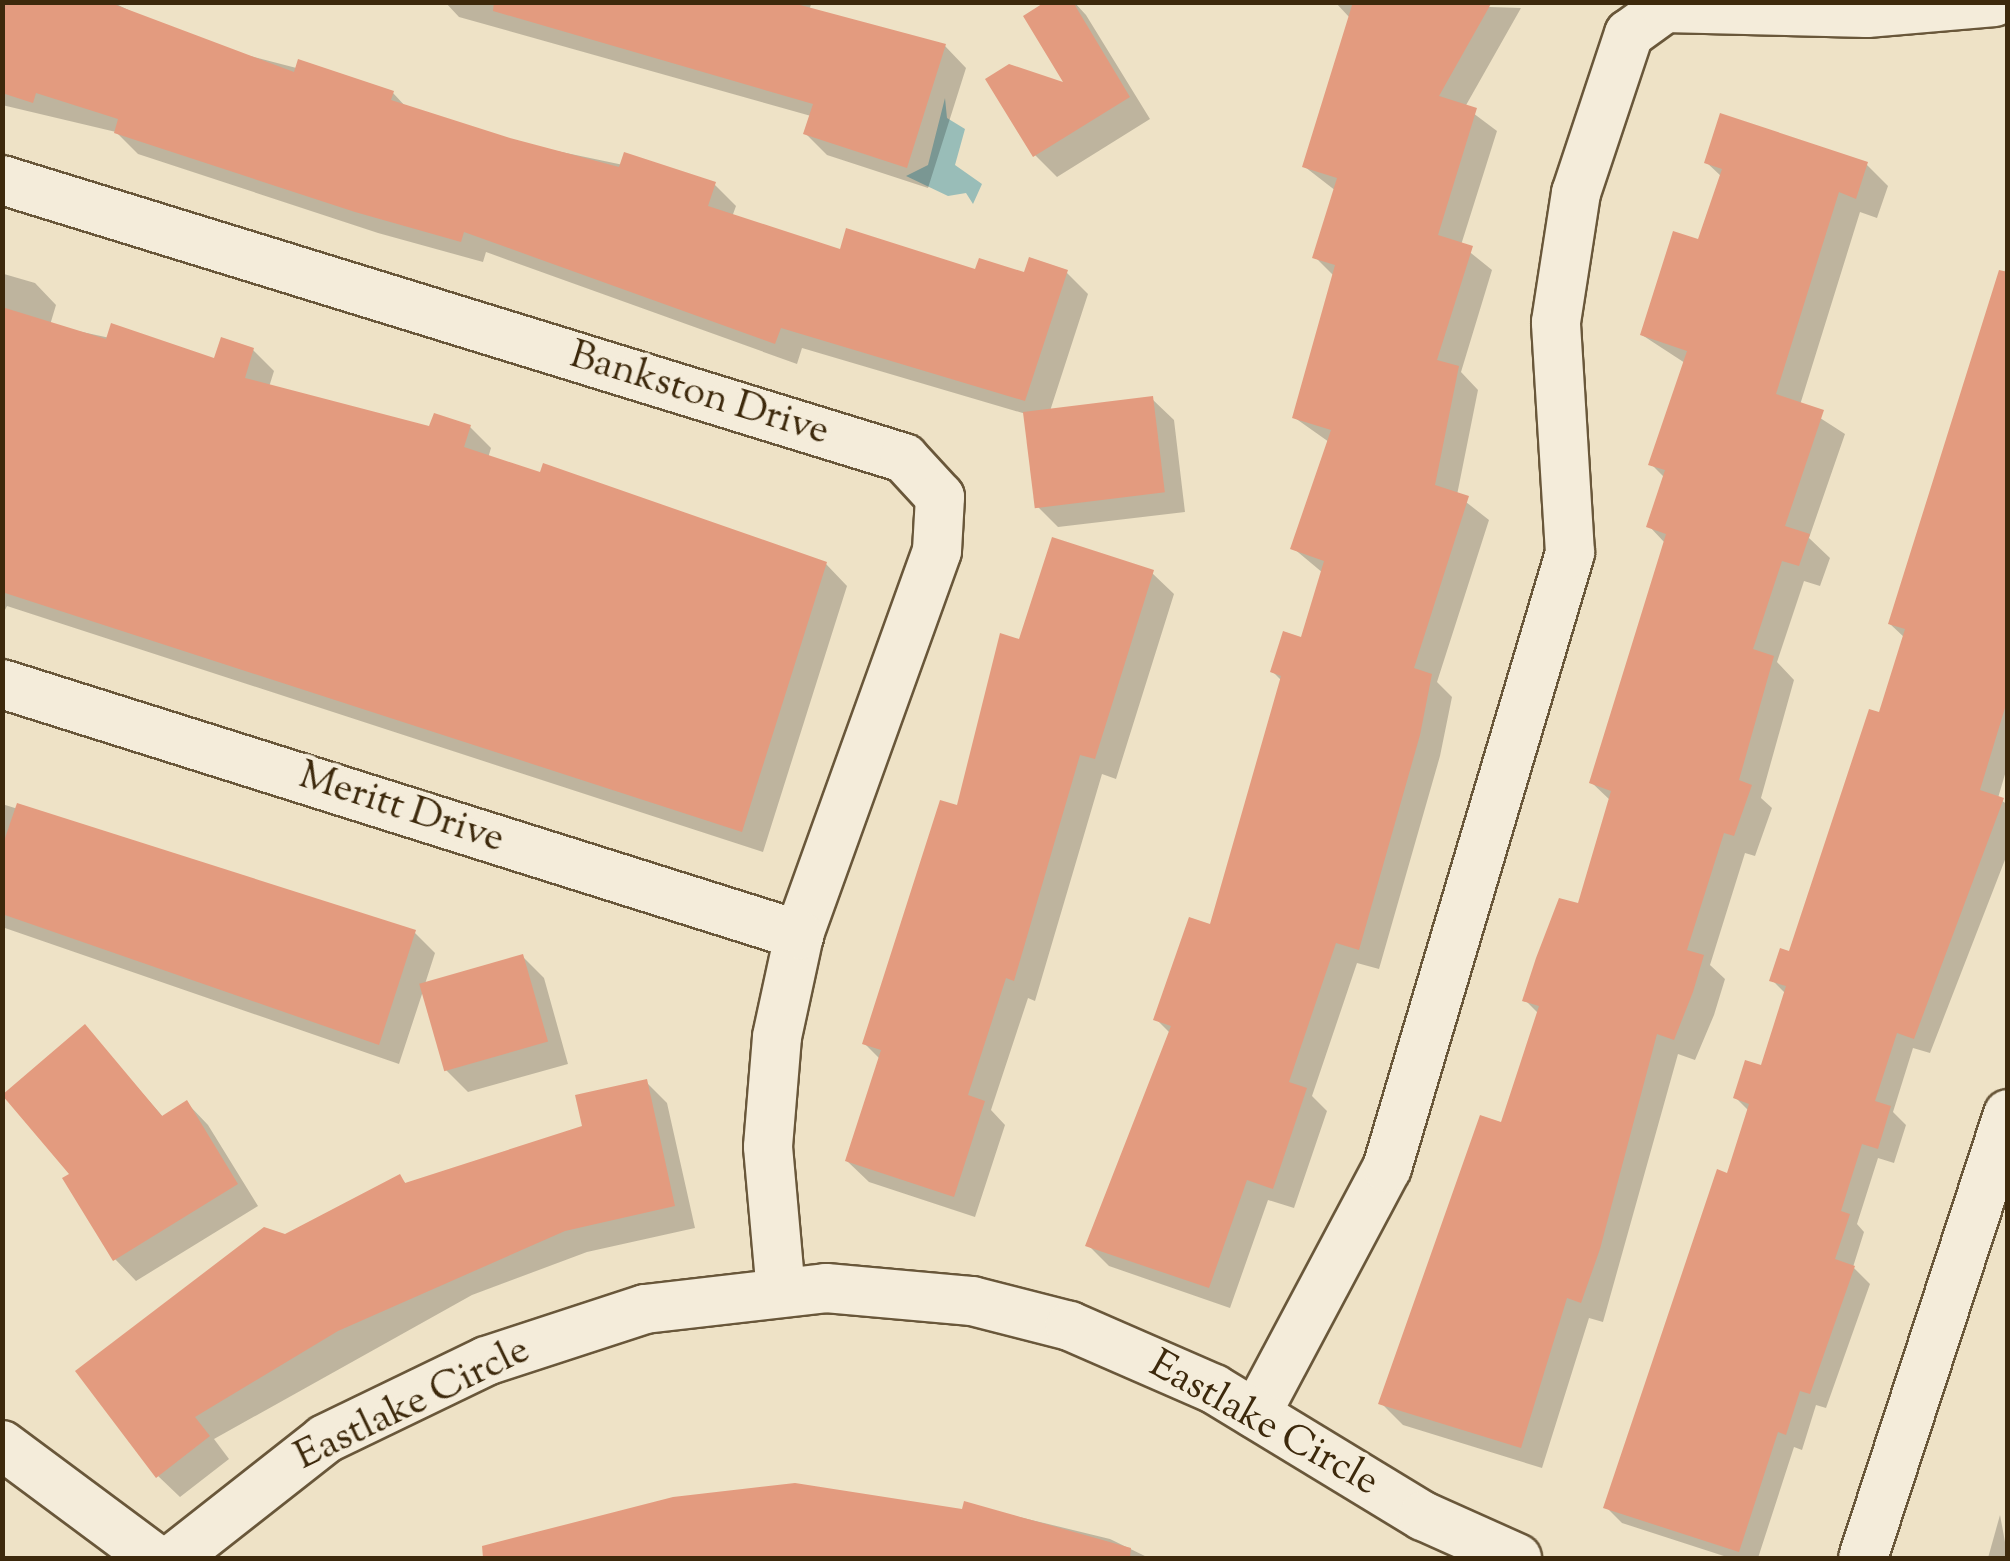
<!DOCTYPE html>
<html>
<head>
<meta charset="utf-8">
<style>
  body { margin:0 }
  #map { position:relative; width:2010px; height:1561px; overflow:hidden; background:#eee2c6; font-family:"Sorts Mill Goudy",serif }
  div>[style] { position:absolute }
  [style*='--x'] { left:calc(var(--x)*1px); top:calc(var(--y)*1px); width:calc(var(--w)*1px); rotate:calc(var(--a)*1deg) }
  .water>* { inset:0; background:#99bdb8 }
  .shadow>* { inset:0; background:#0003 }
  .building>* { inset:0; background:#e39b7f; transform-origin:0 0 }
  .roads { filter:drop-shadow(2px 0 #69573a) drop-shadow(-2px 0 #69573a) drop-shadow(0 2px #69573a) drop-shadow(0 -2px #69573a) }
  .minor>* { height:48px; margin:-24px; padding:0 24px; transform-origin:24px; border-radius:24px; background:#f4ecda }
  span { translate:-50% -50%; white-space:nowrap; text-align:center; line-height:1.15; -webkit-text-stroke:9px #f4ecda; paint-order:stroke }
  .street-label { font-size:40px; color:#3d290c }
  .frame { position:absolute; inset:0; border:5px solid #3d290c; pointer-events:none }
</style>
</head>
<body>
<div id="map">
  <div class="water">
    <div style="clip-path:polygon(945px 98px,947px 118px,965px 129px,955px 165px,982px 184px,973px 204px,966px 193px,948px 196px,906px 176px,928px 165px)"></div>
  </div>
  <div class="shadow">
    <div style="clip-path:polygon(2px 2px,112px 2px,192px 41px,393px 93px,407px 108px,509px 141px,714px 184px,736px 206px,732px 217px,841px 252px,977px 272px,1066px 272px,1088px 294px,1050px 411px,1152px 399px,1174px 420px,1185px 512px,1058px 527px,1037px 506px,1026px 414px,802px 348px,797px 364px,486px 252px,483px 262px,378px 233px,138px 154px,116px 132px,2px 105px)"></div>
    <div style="clip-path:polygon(445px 2px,812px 2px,809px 10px,945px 46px,966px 68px,928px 188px,827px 155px,806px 134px,811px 116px,459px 17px)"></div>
    <div style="clip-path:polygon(1050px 2px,1074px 2px,1086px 15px,1150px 119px,1057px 177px,1035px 155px,1068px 86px)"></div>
    <div style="clip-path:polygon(1335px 2px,1521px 8px,1465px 107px,1497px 131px,1461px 245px,1492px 270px,1461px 372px,1478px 390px,1457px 495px,1489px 520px,1437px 682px,1452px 697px,1440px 756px,1379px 969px,1357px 963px,1312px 1096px,1327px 1111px,1294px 1208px,1268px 1200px,1230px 1308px,1109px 1266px,1088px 1245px,1171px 1034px,1156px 1019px,1212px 927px,1282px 681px,1272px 671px,1302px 640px,1323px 573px,1293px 548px,1329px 442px,1295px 418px,1335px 277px,1315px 257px,1336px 191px,1305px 167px,1350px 18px)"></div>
    <div style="clip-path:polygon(1706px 162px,1866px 164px,1888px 186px,1877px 218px,1860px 212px,1800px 405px,1845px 434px,1809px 538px,1830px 558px,1820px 586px,1804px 581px,1777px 662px,1794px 680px,1761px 798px,1772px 808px,1755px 856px,1745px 853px,1710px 965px,1725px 979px,1714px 1015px,1695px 1060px,1678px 1054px,1603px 1322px,1589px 1318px,1542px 1468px,1403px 1425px,1381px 1403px,1503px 1125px,1539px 1014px,1525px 1000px,1579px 906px,1611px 801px,1592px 783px,1665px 543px,1649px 526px,1665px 478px,1651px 464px,1685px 363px,1642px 335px,1700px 242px,1722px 177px)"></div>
    <div style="clip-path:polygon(2008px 261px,2008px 764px,1998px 798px,2008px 805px,2008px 852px,1930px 1053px,1913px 1048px,1893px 1112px,1906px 1125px,1894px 1163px,1878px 1158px,1857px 1224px,1864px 1232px,1853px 1267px,1870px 1284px,1826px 1408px,1816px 1405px,1802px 1450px,1794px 1447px,1758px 1558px,1730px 1558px,1622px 1523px,1606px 1507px,1729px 1176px,1749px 1111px,1736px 1098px,1762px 1068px,1786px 994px,1772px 980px,1791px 954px,1880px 716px,1905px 638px,1890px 624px)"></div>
    <div style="clip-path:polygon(4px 274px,35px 283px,56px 305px,50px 325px,216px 361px,253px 350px,274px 371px,269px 387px,431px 429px,470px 427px,491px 448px,488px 458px,826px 564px,847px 586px,763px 852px,7px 606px,2px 616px)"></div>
    <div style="clip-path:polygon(1152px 573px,1174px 594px,1116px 779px,1102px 774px,1035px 1001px,1028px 998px,991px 1110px,1005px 1125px,975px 1217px,869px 1182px,847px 1161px,880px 1059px,865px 1044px,1021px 642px)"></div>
    <div style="clip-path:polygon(2px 804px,414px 932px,435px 953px,425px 984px,523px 957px,544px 978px,568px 1064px,468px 1092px,446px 1070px,424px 988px,399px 1064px,2px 927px)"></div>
    <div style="clip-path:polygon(85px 1027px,164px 1118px,187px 1103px,208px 1125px,258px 1206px,136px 1281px,115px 1259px,72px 1174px)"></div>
    <div style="clip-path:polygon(646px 1082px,667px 1103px,695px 1228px,587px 1252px,472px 1295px,214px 1439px,229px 1459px,180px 1497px,158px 1476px,285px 1236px,400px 1177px,407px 1185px,585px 1127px)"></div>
    <div style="clip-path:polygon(966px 1504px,1110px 1539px,1149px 1558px,498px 1558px,536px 1535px,964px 1512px)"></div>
    <div style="clip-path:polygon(2000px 1515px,2008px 1558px,1988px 1558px)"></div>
  </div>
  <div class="building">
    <div style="clip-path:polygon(2px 2px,108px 2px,294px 72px,298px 59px,394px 91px,391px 100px,510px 138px,619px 167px,624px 152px,716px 182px,708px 206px,840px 249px,846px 228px,975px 269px,979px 258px,1024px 272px,1029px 257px,1068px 270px,1025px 401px,781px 328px,775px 344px,464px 232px,461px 242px,355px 212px,114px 133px,118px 119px,36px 93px,33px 103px,2px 93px)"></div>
    <div style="clip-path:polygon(494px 2px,789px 2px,946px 44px,907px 168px,803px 134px,813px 104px,493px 11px)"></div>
    <div style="clip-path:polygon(1045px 2px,1073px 2px,1130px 97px,1033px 157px,985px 79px,1009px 64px,1063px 82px,1023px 16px)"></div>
    <div style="clip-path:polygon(1353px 2px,1492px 2px,1439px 96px,1477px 108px,1438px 235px,1473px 246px,1437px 360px,1459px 366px,1435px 485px,1469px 496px,1414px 668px,1432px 674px,1420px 735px,1359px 950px,1336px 943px,1289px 1082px,1307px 1088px,1273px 1189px,1247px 1180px,1209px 1288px,1085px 1246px,1171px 1026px,1153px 1020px,1189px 917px,1210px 924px,1281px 676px,1270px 672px,1283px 631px,1301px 637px,1324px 561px,1290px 549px,1331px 430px,1292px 418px,1335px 265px,1312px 258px,1337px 178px,1302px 167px)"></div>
    <div style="clip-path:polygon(1720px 113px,1868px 162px,1856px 199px,1839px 192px,1776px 394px,1824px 410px,1785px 526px,1810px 534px,1799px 566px,1782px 561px,1753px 649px,1774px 656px,1739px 780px,1752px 785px,1734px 836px,1724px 833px,1687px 950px,1704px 955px,1693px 992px,1674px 1040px,1657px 1034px,1600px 1249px,1581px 1303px,1567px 1298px,1521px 1448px,1378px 1404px,1480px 1115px,1501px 1122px,1539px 1006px,1522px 1001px,1536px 958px,1559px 898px,1578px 903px,1611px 791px,1589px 783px,1666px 534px,1646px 527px,1665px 470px,1648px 465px,1687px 351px,1640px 335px,1673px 231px,1698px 239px,1722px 169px,1704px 163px)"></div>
    <div style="clip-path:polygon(1999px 270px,2008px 272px,2008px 698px,1980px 790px,2004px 798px,1914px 1039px,1897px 1033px,1875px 1101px,1891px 1106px,1878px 1149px,1862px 1144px,1841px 1211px,1850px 1214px,1835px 1259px,1855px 1266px,1810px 1394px,1800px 1391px,1786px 1435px,1778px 1432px,1739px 1552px,1603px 1508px,1717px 1169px,1727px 1173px,1749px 1104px,1733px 1098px,1745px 1060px,1761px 1065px,1786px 986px,1769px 981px,1780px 948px,1789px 951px,1869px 709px,1879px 712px,1905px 629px,1888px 624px)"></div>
    <div style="clip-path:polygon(2px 307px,106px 339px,111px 323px,214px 358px,221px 337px,254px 348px,245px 378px,429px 426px,434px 413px,471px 425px,464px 447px,540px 472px,543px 463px,827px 562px,742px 832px,2px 592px)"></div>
    <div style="left:1153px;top:396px;width:97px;height:131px;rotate:83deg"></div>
    <div style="clip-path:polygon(1052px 537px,1154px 570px,1095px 759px,1080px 755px,1014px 981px,1006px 978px,968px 1095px,985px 1101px,954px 1197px,845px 1161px,881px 1050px,862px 1044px,940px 800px,957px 805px,1000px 633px,1019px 639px)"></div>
    <div style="clip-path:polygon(17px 803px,416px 930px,379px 1045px,2px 914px,2px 847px)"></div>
    <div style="left:523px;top:954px;width:91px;height:108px;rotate:74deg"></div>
    <div style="clip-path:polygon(85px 1024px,162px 1116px,187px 1100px,238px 1184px,113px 1261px,62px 1178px,69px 1174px,2px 1095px)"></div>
    <div style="clip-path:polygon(647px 1079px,675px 1206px,565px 1231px,338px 1331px,195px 1417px,210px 1436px,156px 1478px,75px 1371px,264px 1227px,285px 1234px,400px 1174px,405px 1183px,582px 1126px,575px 1095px)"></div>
    <div style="clip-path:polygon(795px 1483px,962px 1509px,964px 1501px,1131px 1548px,1130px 1558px,483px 1558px,482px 1546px,673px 1497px)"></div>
  </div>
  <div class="roads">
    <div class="minor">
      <div style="--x:2;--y:180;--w:944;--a:17.13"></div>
      <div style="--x:904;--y:458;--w:53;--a:47.3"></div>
      <div style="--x:940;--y:497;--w:54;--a:93.2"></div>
      <div style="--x:937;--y:551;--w:408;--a:109.8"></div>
      <div style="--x:799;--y:935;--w:104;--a:102.2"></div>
      <div style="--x:777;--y:1037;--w:110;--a:94.7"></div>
      <div style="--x:768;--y:1147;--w:146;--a:84.9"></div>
      <div style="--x:2;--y:684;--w:836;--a:17.48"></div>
      <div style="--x:1256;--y:1414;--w:279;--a:-62"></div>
      <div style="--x:1387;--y:1168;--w:642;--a:-73.43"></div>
      <div style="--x:1570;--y:553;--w:231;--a:-93.5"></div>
      <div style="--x:1556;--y:322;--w:131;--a:-81.2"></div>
      <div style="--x:1576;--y:193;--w:168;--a:-71.6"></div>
      <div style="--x:1629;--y:34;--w:44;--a:-35.8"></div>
      <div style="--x:1665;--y:8;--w:202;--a:1.4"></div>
      <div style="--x:1867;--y:13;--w:128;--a:-4.9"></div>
      <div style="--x:2;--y:1445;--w:189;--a:36.6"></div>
      <div style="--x:174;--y:1558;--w:192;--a:-38.2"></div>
      <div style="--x:325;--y:1439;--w:179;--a:-25.8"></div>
      <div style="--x:486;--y:1361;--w:167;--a:-18.1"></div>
      <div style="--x:645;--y:1309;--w:182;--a:-6.6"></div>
      <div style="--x:826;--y:1288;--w:147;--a:5.1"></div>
      <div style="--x:972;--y:1301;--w:101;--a:14.3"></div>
      <div style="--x:1070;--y:1326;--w:157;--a:23.6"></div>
      <div style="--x:1214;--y:1389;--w:245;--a:31.3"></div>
      <div style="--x:1423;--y:1516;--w:103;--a:24.1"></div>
      <div style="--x:1863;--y:1558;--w:467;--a:-71.9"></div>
    </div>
  </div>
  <div class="street-label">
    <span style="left:699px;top:395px;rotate:17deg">Bankston Drive</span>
    <span style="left:401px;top:809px;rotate:18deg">Meritt Drive</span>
    <span style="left:413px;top:1405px;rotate:-26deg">Eastlake Circle</span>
    <span style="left:1263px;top:1425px;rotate:29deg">Eastlake Circle</span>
  </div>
  <div class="frame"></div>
</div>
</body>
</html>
